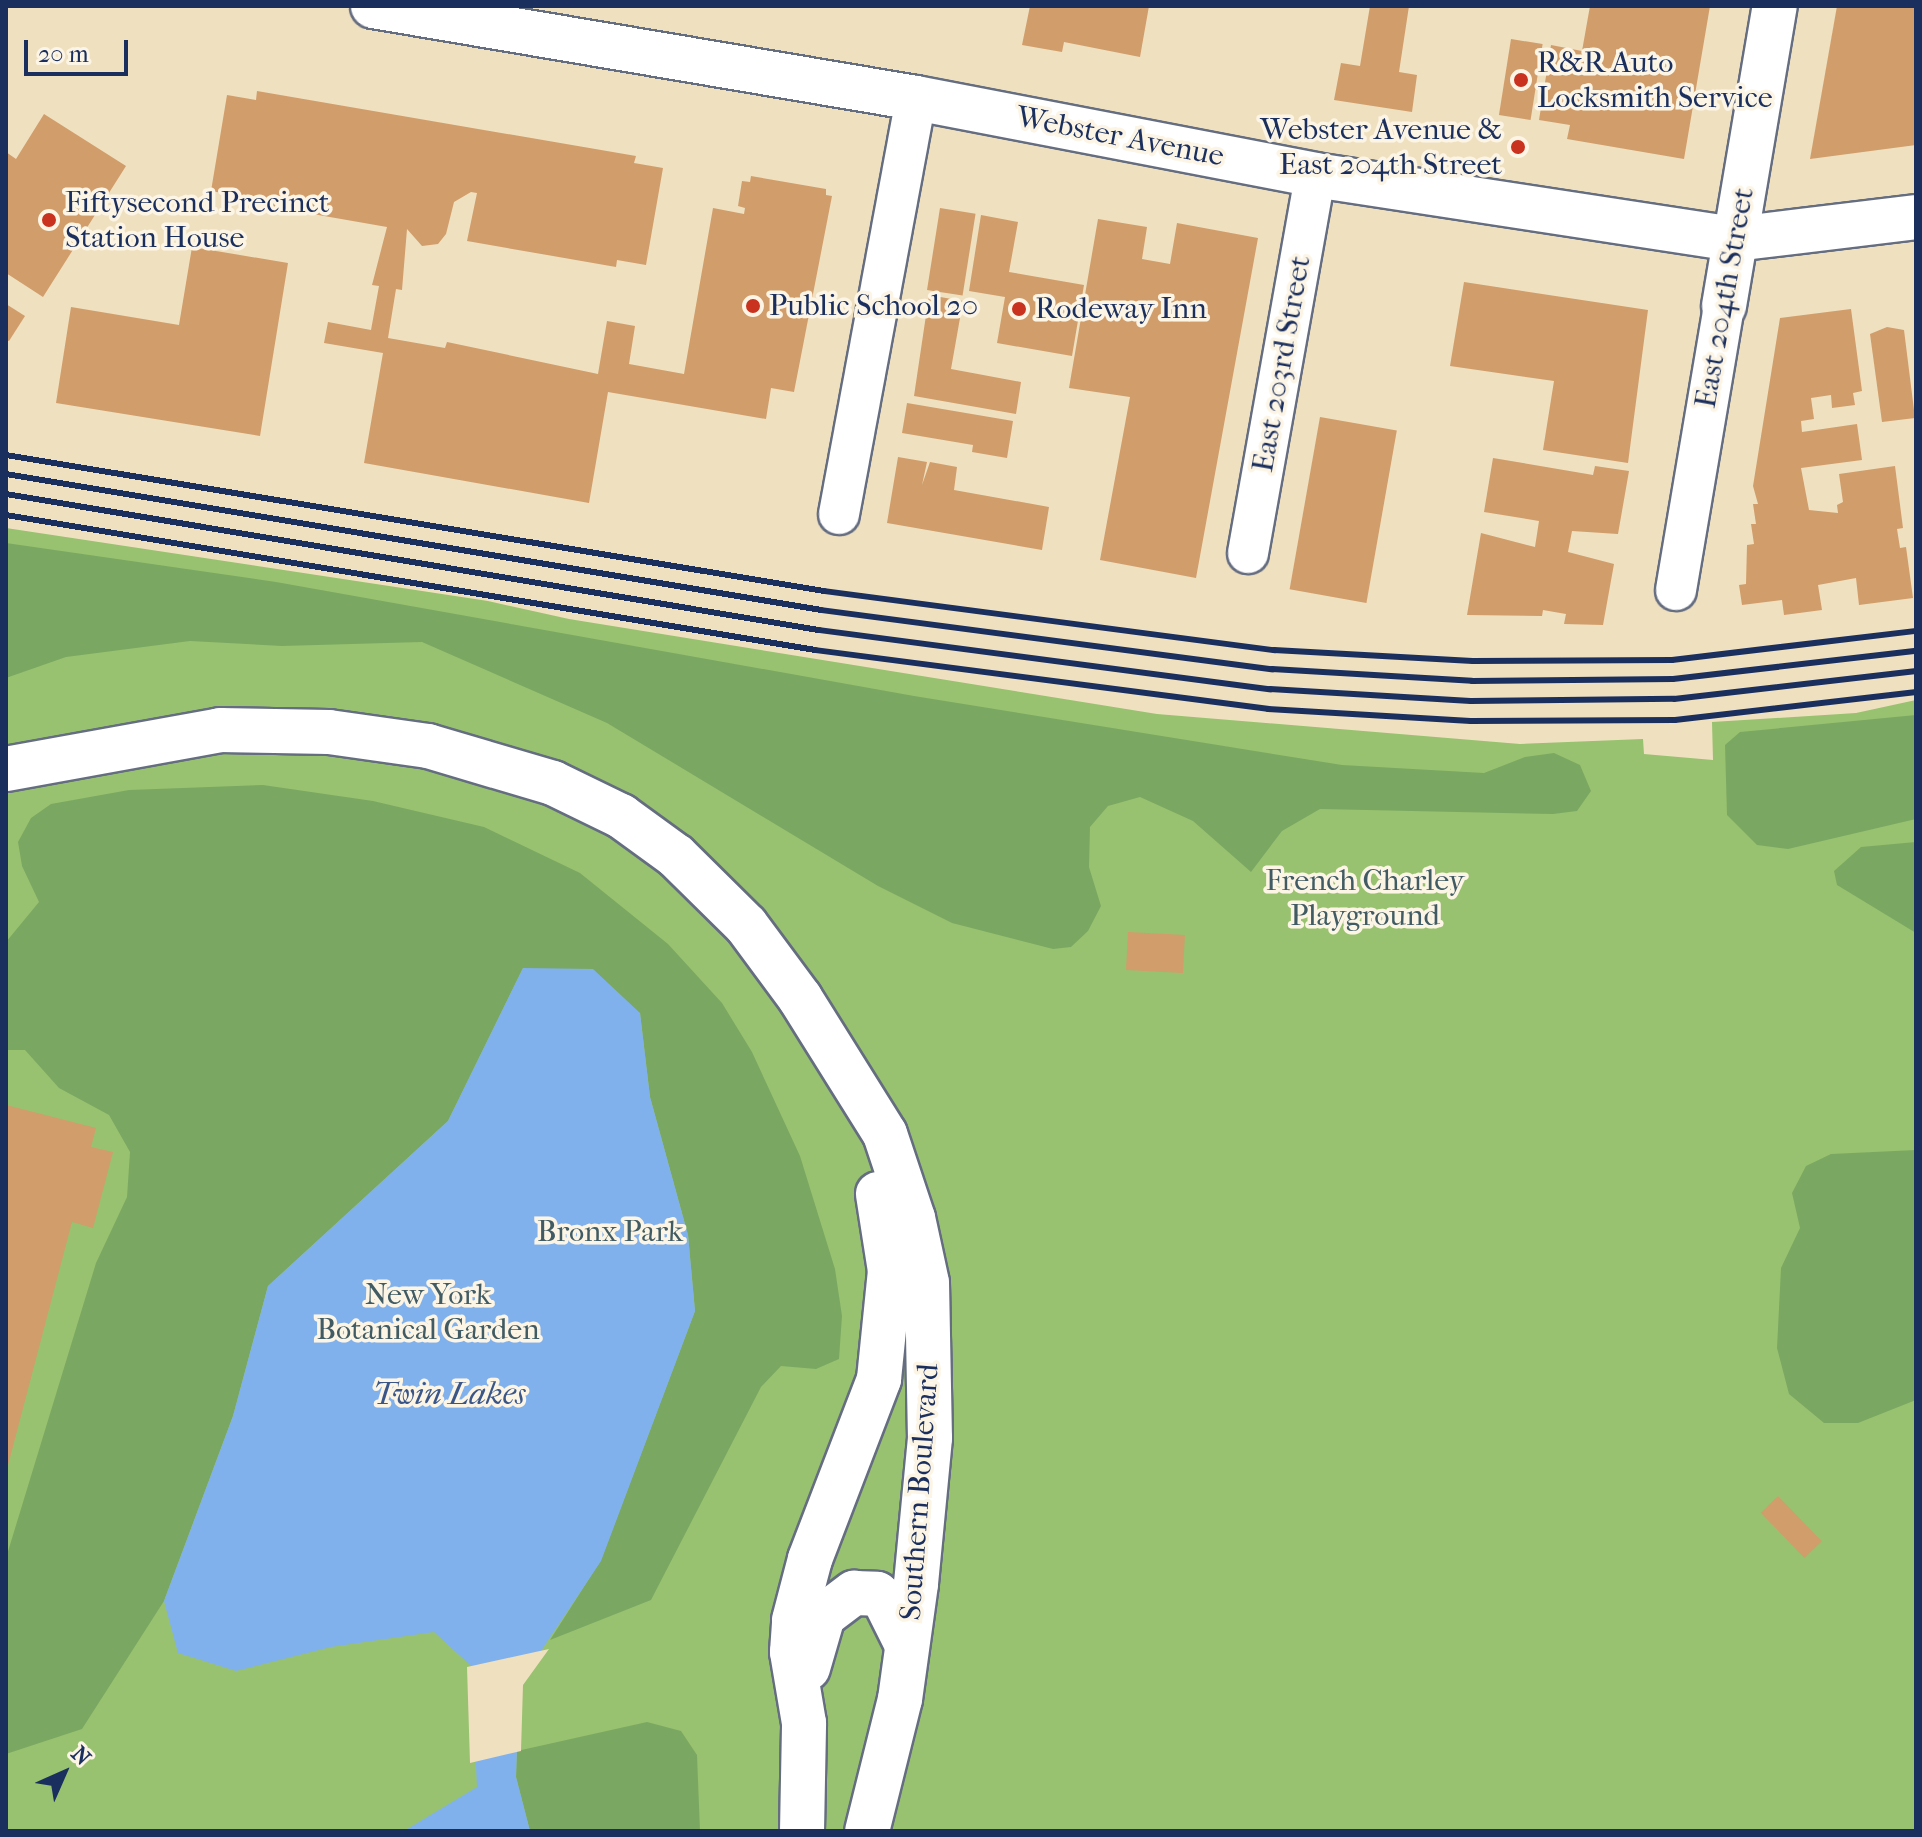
<!DOCTYPE html>
<html>
<head>
<meta charset="utf-8">
<style>
  body { margin:0 }
  #map { position:relative; width:1922px; height:1837px; overflow:hidden; background:#efe0c0; font-family:"IM FELL French Canon",serif }
  div>[style] { position:absolute }
  [style*='--x'] { left:calc(var(--x)*1px); top:calc(var(--y)*1px); width:calc(var(--w)*1px); rotate:calc(var(--a)*1deg) }
  .green>* { inset:0; background:#98c26f }
  .forest>* { inset:0; background:#7aa862 }
  .water>* { inset:0; background:#81b1ec }
  .pier>* { inset:0; background:#efe0c0 }
  .building>* { inset:0; background:#d19d6a; transform-origin:0 0 }
  .roads { filter:drop-shadow(2px 0 #656d80) drop-shadow(-2px 0 #656d80) drop-shadow(0 2px #656d80) drop-shadow(0 -2px #656d80) }
  .minor>* { height:40px; margin:-20px; padding:0 20px; transform-origin:20px; border-radius:20px; background:#fff }
  .major>* { height:44px; margin:-22px; padding:0 22px; transform-origin:22px; border-radius:22px; background:#fff }
  .rail>* { height:6px; margin:-3px; padding:0 3px; transform-origin:3px; border-radius:3px; background:#1b2f5e }
  .dots>* { width:22px; height:22px; translate:-50% -50%; box-sizing:border-box; border:4px solid #fcf5e5; border-radius:50% }
  span { translate:-50% -50%; white-space:nowrap; text-align:center; line-height:1.15; -webkit-text-stroke:7px #fcf5e5; paint-order:stroke }
  .poi-label { font-size:30px; color:#1b2f5e }
  .left { translate:0 -50%; text-align:left }
  .right { translate:-100% -50%; text-align:right }
  .street-label { font-size:30px; color:#1b2f5e }
  .park-label { font-size:30px; color:#405b63 }
  .water-label { font-size:32px; color:#3a5689; font-style:italic }
  .frame { position:absolute; inset:0; border:8px solid #1b2f5e; pointer-events:none }
  .north { position:absolute; left:24px; top:1733px; width:80px; height:80px; -webkit-text-stroke:6px #fcf5e5; paint-order:stroke; rotate:45deg; font-size:22px; font-weight:700; line-height:32px; text-align:center; color:#1b2f5e }
  .north::after { content:''; display:block; margin:auto; width:28px; height:36px; background:#1b2f5e; clip-path:polygon(50% 0,100% 100%,50% 72%,0 100%) }
  .scale { position:absolute; left:24px; top:40px; width:104px; height:36px; box-sizing:border-box; border:4px solid #1b2f5e; border-top:0; padding-left:10px; font-size:24px; line-height:28px; white-space:nowrap; color:#1b2f5e; -webkit-text-stroke:6px #fcf5e5; paint-order:stroke }
</style>
</head>
<body>
<div id="map">
  <div class="green">
    <div style="clip-path:polygon(6px 528px,488px 601px,569px 619px,1157px 714px,1520px 744px,1643px 739px,1644px 754px,1713px 760px,1712px 722px,1856px 713px,1916px 700px,1916px 1831px,6px 1831px)"></div>
  </div>
  <div class="forest">
    <div style="clip-path:polygon(6px 543px,276px 582px,914px 696px,1342px 765px,1484px 773px,1525px 757px,1554px 753px,1580px 765px,1591px 791px,1577px 811px,1553px 814px,1320px 809px,1282px 831px,1251px 872px,1193px 821px,1140px 797px,1108px 806px,1090px 827px,1089px 867px,1101px 906px,1088px 931px,1071px 947px,1053px 949px,952px 923px,878px 886px,607px 723px,422px 642px,282px 646px,190px 641px,66px 657px,6px 678px)"></div>
    <div style="clip-path:polygon(1916px 715px,1916px 819px,1788px 849px,1757px 845px,1727px 815px,1725px 745px,1740px 732px)"></div>
    <div style="clip-path:polygon(263px 785px,373px 801px,484px 827px,580px 873px,668px 944px,722px 1003px,752px 1052px,800px 1156px,835px 1269px,842px 1316px,839px 1359px,816px 1369px,781px 1366px,761px 1387px,651px 1600px,550px 1640px,601px 1560px,695px 1311px,688px 1235px,650px 1097px,640px 1013px,523px 968px,448px 1121px,268px 1286px,233px 1416px,164px 1601px,82px 1729px,6px 1754px,6px 1558px,96px 1263px,127px 1197px,130px 1152px,109px 1115px,59px 1088px,25px 1050px,6px 1050px,6px 942px,39px 902px,22px 866px,18px 842px,31px 818px,51px 804px,129px 790px)"></div>
    <div style="clip-path:polygon(1916px 842px,1916px 933px,1837px 885px,1834px 871px,1861px 847px)"></div>
    <div style="clip-path:polygon(1916px 1150px,1916px 1400px,1858px 1423px,1824px 1423px,1789px 1394px,1777px 1348px,1781px 1268px,1800px 1228px,1792px 1193px,1806px 1166px,1831px 1154px)"></div>
    <div style="clip-path:polygon(647px 1722px,681px 1731px,697px 1755px,700px 1831px,530px 1831px,516px 1777px,517px 1751px)"></div>
  </div>
  <div class="water">
    <div style="clip-path:polygon(523px 968px,593px 969px,640px 1013px,650px 1097px,688px 1235px,695px 1311px,601px 1561px,519px 1684px,516px 1777px,530px 1831px,404px 1831px,477px 1787px,471px 1666px,434px 1632px,331px 1647px,236px 1671px,178px 1653px,164px 1601px,233px 1416px,268px 1286px,448px 1121px)"></div>
  </div>
  <div class="pier">
    <div style="clip-path:polygon(549px 1649px,523px 1685px,521px 1751px,470px 1763px,467px 1667px)"></div>
  </div>
  <div class="building">
    <div style="clip-path:polygon(1030px 6px,1149px 6px,1140px 57px,1064px 42px,1062px 52px,1022px 45px)"></div>
    <div style="clip-path:polygon(1370px 6px,1409px 6px,1399px 72px,1417px 75px,1412px 112px,1334px 100px,1341px 63px,1360px 66px)"></div>
    <div style="clip-path:polygon(1590px 6px,1710px 6px,1684px 159px,1567px 139px,1570px 125px,1539px 120px,1551px 45px,1582px 51px)"></div>
    <div style="clip-path:polygon(1837px 6px,1916px 6px,1916px 145px,1810px 159px)"></div>
    <div style="left:1511px;top:39px;width:32px;height:77px;rotate:9deg"></div>
    <div style="clip-path:polygon(257px 91px,636px 156px,634px 163px,663px 168px,646px 265px,617px 260px,616px 267px,467px 241px,477px 193px,471px 192px,454px 202px,446px 234px,438px 244px,422px 246px,407px 229px,402px 290px,396px 289px,388px 338px,445px 348px,447px 342px,598px 374px,607px 321px,635px 326px,629px 364px,684px 374px,713px 208px,744px 214px,745px 208px,738px 206px,742px 181px,750px 182px,751px 176px,826px 189px,826px 195px,832px 196px,794px 392px,771px 388px,766px 419px,608px 392px,589px 503px,364px 463px,383px 353px,324px 343px,328px 322px,371px 330px,379px 286px,372px 285px,387px 227px,238px 201px,239px 196px,211px 191px,227px 95px,256px 100px)"></div>
    <div style="clip-path:polygon(44px 114px,126px 166px,43px 297px,6px 273px,6px 152px,16px 159px)"></div>
    <div style="left:940px;top:208px;width:36px;height:83px;rotate:9deg"></div>
    <div style="clip-path:polygon(evenodd,981px 215px,1018px 222px,1009px 272px,1084px 285px,1072px 356px,997px 343px,1005px 297px,969px 291px,981px 215px,1038px 302px,1051px 304px,1048px 317px,1035px 314px,1038px 302px)"></div>
    <div style="clip-path:polygon(1098px 219px,1147px 227px,1142px 259px,1170px 264px,1177px 223px,1258px 238px,1196px 578px,1100px 560px,1130px 397px,1069px 388px)"></div>
    <div style="clip-path:polygon(192px 247px,288px 263px,260px 436px,56px 403px,71px 307px,179px 325px)"></div>
    <div style="clip-path:polygon(1464px 282px,1648px 310px,1628px 463px,1543px 450px,1554px 381px,1450px 366px)"></div>
    <div style="clip-path:polygon(929px 295px,963px 301px,951px 369px,1021px 382px,1016px 414px,914px 396px)"></div>
    <div style="clip-path:polygon(6px 304px,25px 316px,9px 341px,6px 340px)"></div>
    <div style="clip-path:polygon(1851px 309px,1862px 391px,1853px 393px,1855px 405px,1832px 408px,1831px 395px,1811px 398px,1814px 419px,1801px 421px,1802px 432px,1857px 424px,1862px 460px,1801px 468px,1809px 510px,1838px 513px,1837px 505px,1843px 502px,1839px 474px,1895px 466px,1903px 528px,1897px 529px,1900px 548px,1906px 547px,1913px 598px,1859px 605px,1856px 578px,1818px 585px,1822px 610px,1784px 615px,1782px 600px,1742px 605px,1739px 585px,1746px 584px,1747px 545px,1754px 544px,1751px 524px,1756px 524px,1753px 504px,1758px 504px,1753px 486px,1780px 318px)"></div>
    <div style="clip-path:polygon(1887px 327px,1904px 330px,1915px 418px,1882px 422px,1870px 334px)"></div>
    <div style="clip-path:polygon(907px 403px,1013px 421px,1007px 458px,972px 452px,973px 445px,902px 433px)"></div>
    <div style="left:1320px;top:417px;width:78px;height:175px;rotate:10deg"></div>
    <div style="clip-path:polygon(898px 457px,927px 462px,922px 485px,930px 462px,957px 467px,954px 490px,1049px 507px,1042px 550px,887px 523px)"></div>
    <div style="clip-path:polygon(1493px 458px,1593px 475px,1595px 466px,1629px 471px,1618px 534px,1572px 531px,1568px 552px,1614px 564px,1603px 625px,1564px 624px,1566px 614px,1543px 610px,1542px 616px,1467px 615px,1481px 533px,1535px 547px,1539px 521px,1484px 512px)"></div>
    <div style="left:1128px;top:932px;width:57px;height:38px;rotate:3deg"></div>
    <div style="clip-path:polygon(6px 1105px,96px 1128px,91px 1147px,113px 1152px,93px 1228px,72px 1222px,7px 1469px)"></div>
    <div style="left:1778px;top:1496px;width:63px;height:24px;rotate:46deg"></div>
  </div>
  <div class="roads">
    <div class="minor">
      <div style="--x:839;--y:514;--w:423;--a:-79.5"></div>
      <div style="--x:1248;--y:553;--w:384;--a:-79.9"></div>
      <div style="--x:1676;--y:590;--w:288;--a:-80.4"></div>
    </div>
    <div class="major">
      <div style="--x:373;--y:6;--w:551;--a:9.62"></div>
      <div style="--x:916;--y:98;--w:406;--a:10.9"></div>
      <div style="--x:1315;--y:175;--w:425;--a:8.7"></div>
      <div style="--x:1735;--y:239;--w:182;--a:-6.9"></div>
      <div style="--x:1724;--y:306;--w:304;--a:-80.4"></div>
      <div style="--x:6;--y:769;--w:218;--a:-10.3"></div>
      <div style="--x:220;--y:730;--w:109;--a:1.1"></div>
      <div style="--x:329;--y:732;--w:100;--a:8"></div>
      <div style="--x:428;--y:746;--w:130;--a:16.5"></div>
      <div style="--x:553;--y:783;--w:76;--a:25.9"></div>
      <div style="--x:621;--y:816;--w:68;--a:36"></div>
      <div style="--x:676;--y:856;--w:98;--a:44.6"></div>
      <div style="--x:746;--y:925;--w:91;--a:53.5"></div>
      <div style="--x:800;--y:998;--w:160;--a:58"></div>
      <div style="--x:885;--y:1134;--w:89;--a:71.6"></div>
      <div style="--x:913;--y:1218;--w:66;--a:77.8"></div>
      <div style="--x:927;--y:1283;--w:155;--a:88.9"></div>
      <div style="--x:930;--y:1438;--w:147;--a:95.5"></div>
      <div style="--x:916;--y:1584;--w:116;--a:97.9"></div>
      <div style="--x:900;--y:1699;--w:136;--a:104"></div>
      <div style="--x:808;--y:1668;--w:54;--a:-73.9"></div>
      <div style="--x:823;--y:1616;--w:39;--a:-37"></div>
      <div style="--x:854;--y:1593;--w:23;--a:2"></div>
      <div style="--x:877;--y:1594;--w:11;--a:41"></div>
      <div style="--x:885;--y:1601;--w:49;--a:63.4"></div>
      <div style="--x:802;--y:1831;--w:108;--a:-88.9"></div>
      <div style="--x:804;--y:1723;--w:72;--a:-99.6"></div>
      <div style="--x:792;--y:1652;--w:32;--a:-86"></div>
      <div style="--x:794;--y:1620;--w:63;--a:-75.3"></div>
      <div style="--x:810;--y:1559;--w:193;--a:-69"></div>
      <div style="--x:879;--y:1379;--w:109;--a:-84.2"></div>
      <div style="--x:890;--y:1271;--w:78;--a:-98.9"></div>
    </div>
  </div>
  <div class="rail">
    <div style="--x:6;--y:455;--w:829;--a:9.44"></div>
    <div style="--x:824;--y:591;--w:454;--a:7.5"></div>
    <div style="--x:1274;--y:650;--w:199;--a:3.2"></div>
    <div style="--x:1473;--y:661;--w:199;--a:-0.3"></div>
    <div style="--x:1672;--y:660;--w:246;--a:-6.8"></div>
    <div style="--x:6;--y:474;--w:826;--a:9.47"></div>
    <div style="--x:821;--y:610;--w:455;--a:7.5"></div>
    <div style="--x:1272;--y:669;--w:200;--a:3.4"></div>
    <div style="--x:1472;--y:681;--w:201;--a:-0.6"></div>
    <div style="--x:1673;--y:679;--w:245;--a:-6.6"></div>
    <div style="--x:6;--y:494;--w:824;--a:9.5"></div>
    <div style="--x:819;--y:630;--w:455;--a:7.5"></div>
    <div style="--x:1270;--y:689;--w:201;--a:3.4"></div>
    <div style="--x:1471;--y:701;--w:203;--a:-0.6"></div>
    <div style="--x:1674;--y:699;--w:244;--a:-6.6"></div>
    <div style="--x:6;--y:515;--w:820;--a:9.47"></div>
    <div style="--x:815;--y:650;--w:457;--a:7.4"></div>
    <div style="--x:1268;--y:709;--w:203;--a:3.4"></div>
    <div style="--x:1471;--y:721;--w:204;--a:-0.3"></div>
    <div style="--x:1675;--y:720;--w:243;--a:-6.6"></div>
  </div>
  <div class="dots">
    <div style="left:1521px;top:80px;background:#c8321e"></div>
    <div style="left:1518px;top:147px;background:#c8321e"></div>
    <div style="left:49px;top:220px;background:#c8321e"></div>
    <div style="left:753px;top:306px;background:#c8321e"></div>
    <div style="left:1019px;top:309px;background:#c8321e"></div>
  </div>
  <div class="poi-label">
    <span class="left" style="left:1537px;top:80px">R&amp;R Auto<br>Locksmith Service</span>
    <span class="right" style="left:1502px;top:147px">Webster Avenue &amp;<br>East 204th Street</span>
    <span class="left" style="left:65px;top:220px">Fiftysecond Precinct<br>Station House</span>
    <span class="left" style="left:769px;top:306px">Public School 20</span>
    <span class="left" style="left:1035px;top:309px">Rodeway Inn</span>
  </div>
  <div class="street-label">
    <span style="left:1120px;top:137px;rotate:11deg">Webster Avenue</span>
    <span style="left:1725px;top:298px;rotate:-80deg">East 204th Street</span>
    <span style="left:1282px;top:364px;rotate:-80deg">East 203rd Street</span>
    <span style="left:920px;top:1492px;rotate:-86deg">Southern Boulevard</span>
  </div>
  <div class="park-label">
    <span style="left:1365px;top:898px">French Charley<br>Playground</span>
    <span style="left:610px;top:1232px">Bronx Park</span>
    <span style="left:428px;top:1312px">New York<br>Botanical Garden</span>
  </div>
  <div class="water-label">
    <span style="left:449px;top:1394px">Twin Lakes</span>
  </div>
  <div class="frame"></div>
  <div class="north">N</div>
  <div class="scale">20 m</div>
</div>
</body>
</html>
